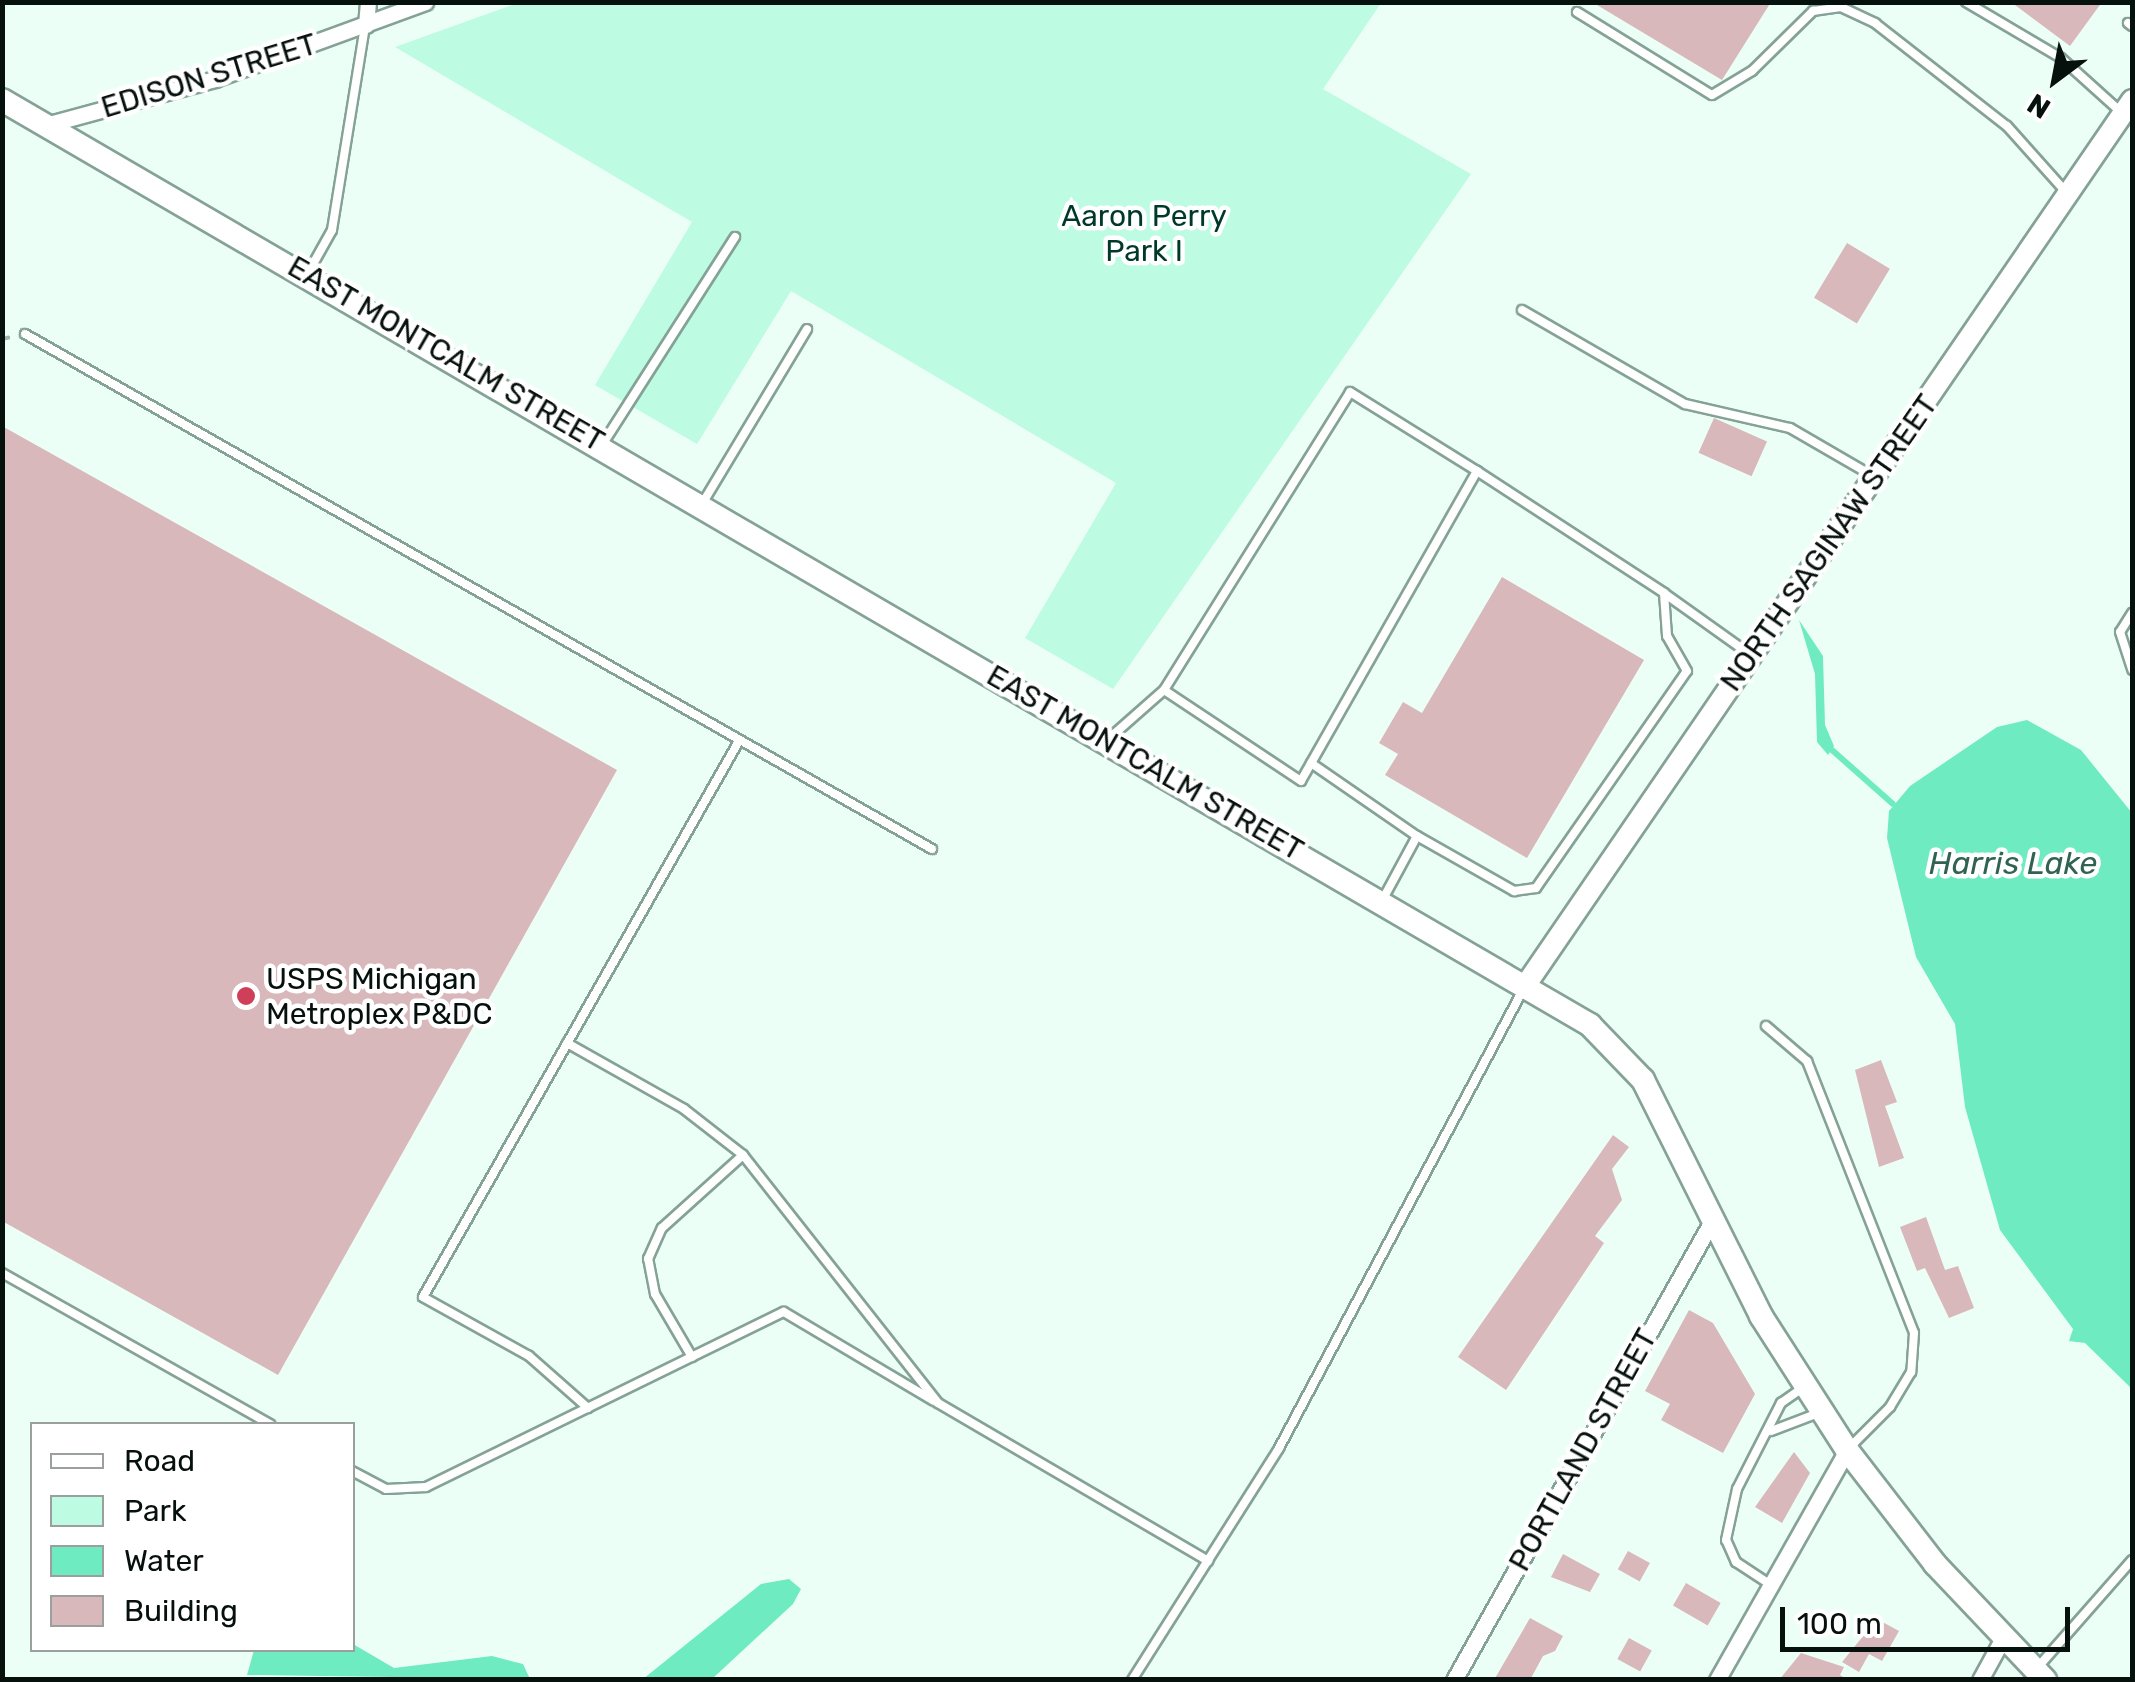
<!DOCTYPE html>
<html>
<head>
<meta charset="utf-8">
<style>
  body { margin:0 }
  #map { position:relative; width:2135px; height:1682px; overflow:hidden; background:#ecfff7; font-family:Rubik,sans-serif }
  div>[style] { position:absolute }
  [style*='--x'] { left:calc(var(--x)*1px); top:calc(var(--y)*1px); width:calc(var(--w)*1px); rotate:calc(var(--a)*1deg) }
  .green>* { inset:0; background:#bdfbe3 }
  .water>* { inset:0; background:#6febc2 }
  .stream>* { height:6px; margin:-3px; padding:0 3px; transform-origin:3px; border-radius:3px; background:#6febc2 }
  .building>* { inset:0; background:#d8b8ba; transform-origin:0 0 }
  .path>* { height:4px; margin-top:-2px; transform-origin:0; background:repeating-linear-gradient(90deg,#a3b4ad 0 8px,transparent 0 16px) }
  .roads { filter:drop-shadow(2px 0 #85a296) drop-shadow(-2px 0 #85a296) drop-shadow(0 2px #85a296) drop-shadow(0 -2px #85a296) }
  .service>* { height:8px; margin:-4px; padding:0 4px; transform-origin:4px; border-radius:4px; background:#fff }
  .minor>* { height:15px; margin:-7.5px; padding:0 7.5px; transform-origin:7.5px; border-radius:7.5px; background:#fff }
  .tertiary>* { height:20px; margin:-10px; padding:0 10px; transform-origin:10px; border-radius:10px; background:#fff }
  .secondary>* { height:22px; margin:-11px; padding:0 11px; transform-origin:11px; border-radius:11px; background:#fff }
  .dots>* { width:28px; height:28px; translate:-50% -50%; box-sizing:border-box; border:5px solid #fff; border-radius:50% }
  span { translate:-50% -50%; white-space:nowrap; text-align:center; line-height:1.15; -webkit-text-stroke:9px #fff; paint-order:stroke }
  .street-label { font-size:30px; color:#06100c }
  .park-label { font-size:30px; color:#00392a }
  .poi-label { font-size:30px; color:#06100c }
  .left { translate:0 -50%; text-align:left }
  .water-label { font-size:32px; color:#306351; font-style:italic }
  .frame { position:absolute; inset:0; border:5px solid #06100c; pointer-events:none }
  .legend { position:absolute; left:30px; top:1422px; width:325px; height:230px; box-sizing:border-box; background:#fff; border:2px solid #9b9f9e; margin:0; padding:12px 18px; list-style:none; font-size:30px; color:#06100c }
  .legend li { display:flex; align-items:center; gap:20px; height:50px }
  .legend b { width:50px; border:2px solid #9b9f9e }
  .north { position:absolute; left:2005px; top:30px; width:100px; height:100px; -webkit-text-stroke:8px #fff; paint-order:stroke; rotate:212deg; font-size:28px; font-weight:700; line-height:40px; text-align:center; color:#06100c }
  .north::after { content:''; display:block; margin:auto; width:35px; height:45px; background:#06100c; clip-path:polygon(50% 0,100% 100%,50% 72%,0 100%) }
  .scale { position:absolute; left:1780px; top:1607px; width:290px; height:45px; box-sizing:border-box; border:5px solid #06100c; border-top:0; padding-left:12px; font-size:30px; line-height:35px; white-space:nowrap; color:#06100c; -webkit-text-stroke:8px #fff; paint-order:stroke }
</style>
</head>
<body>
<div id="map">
  <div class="green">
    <div style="clip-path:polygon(518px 3px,1381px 3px,1323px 89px,1471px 174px,1113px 689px,1025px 638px,1116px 483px,791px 291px,697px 444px,595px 385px,692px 222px,395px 47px)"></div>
  </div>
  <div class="water">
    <div style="clip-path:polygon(1799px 620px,1823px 656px,1825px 725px,1834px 746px,1828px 755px,1817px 742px,1815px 674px)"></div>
    <div style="clip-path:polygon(2027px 720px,2081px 750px,2132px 813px,2132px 1389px,2085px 1343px,2069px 1341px,2073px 1329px,2000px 1230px,1965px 1107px,1955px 1024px,1916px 957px,1887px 838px,1889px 811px,1910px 786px,1997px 727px)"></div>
    <div style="clip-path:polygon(789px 1579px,801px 1589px,793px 1604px,712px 1679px,643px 1679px,761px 1584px)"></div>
    <div style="clip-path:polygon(353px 1644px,394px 1668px,492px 1656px,523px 1664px,530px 1679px,247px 1675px,254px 1650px)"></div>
  </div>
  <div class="stream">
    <div style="--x:1832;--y:750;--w:81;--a:41.5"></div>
  </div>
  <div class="building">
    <div style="clip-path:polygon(1592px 2px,1771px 2px,1722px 80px)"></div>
    <div style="clip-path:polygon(2011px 2px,2102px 2px,2070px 46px)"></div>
    <div style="left:1847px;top:243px;width:50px;height:64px;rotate:31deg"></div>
    <div style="left:1714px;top:418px;width:58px;height:38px;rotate:24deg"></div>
    <div style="clip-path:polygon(2px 426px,617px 770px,278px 1375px,2px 1221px)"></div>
    <div style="clip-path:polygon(1502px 577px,1644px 660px,1527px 858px,1385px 775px,1398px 754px,1379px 743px,1403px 702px,1422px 713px)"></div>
    <div style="clip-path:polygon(1881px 1060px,1897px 1102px,1885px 1106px,1904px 1158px,1879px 1167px,1855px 1070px)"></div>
    <div style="clip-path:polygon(1613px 1135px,1629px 1147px,1612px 1169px,1622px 1200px,1595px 1236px,1604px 1243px,1506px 1390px,1458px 1357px)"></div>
    <div style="clip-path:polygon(1926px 1217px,1945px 1270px,1958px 1266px,1974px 1308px,1949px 1318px,1925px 1268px,1917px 1271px,1900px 1227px)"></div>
    <div style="clip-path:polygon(1689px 1310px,1713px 1323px,1755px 1394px,1723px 1453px,1661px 1420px,1670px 1404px,1645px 1391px)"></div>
    <div style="clip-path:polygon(1794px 1452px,1810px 1473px,1782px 1523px,1755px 1507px)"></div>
    <div style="left:1628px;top:1551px;width:25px;height:21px;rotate:29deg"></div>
    <div style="clip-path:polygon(1563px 1554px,1600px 1574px,1590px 1592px,1551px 1577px)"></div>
    <div style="left:1686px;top:1583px;width:40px;height:26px;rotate:30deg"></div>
    <div style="clip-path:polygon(1530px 1618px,1563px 1636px,1555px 1651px,1543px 1656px,1530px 1680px,1494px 1680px)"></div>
    <div style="clip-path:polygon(1877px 1619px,1899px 1631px,1882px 1661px,1869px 1654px,1859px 1672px,1842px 1662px)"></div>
    <div style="left:1629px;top:1638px;width:26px;height:24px;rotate:29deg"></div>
    <div style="clip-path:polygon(1801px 1653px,1844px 1667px,1840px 1675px,1848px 1680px,1779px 1680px)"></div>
  </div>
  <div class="path">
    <div style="--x:2;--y:339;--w:13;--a:-13"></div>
  </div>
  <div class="roads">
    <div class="service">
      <div style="--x:1966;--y:2;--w:110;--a:30.5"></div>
      <div style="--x:2061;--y:58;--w:81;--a:42"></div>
      <div style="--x:1577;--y:12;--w:158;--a:31.6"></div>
      <div style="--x:1712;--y:95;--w:47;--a:-31"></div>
      <div style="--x:1752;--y:71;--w:86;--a:-44.5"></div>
      <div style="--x:1813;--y:11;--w:28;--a:-8"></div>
      <div style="--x:1841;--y:7;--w:38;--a:25"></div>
      <div style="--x:1875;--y:23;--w:167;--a:38"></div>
      <div style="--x:2007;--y:126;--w:90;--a:48.2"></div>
      <div style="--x:2128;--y:23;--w:5;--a:37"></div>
      <div style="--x:308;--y:273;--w:49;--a:-60.8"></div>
      <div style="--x:332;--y:230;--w:206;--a:-80.8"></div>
      <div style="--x:1522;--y:310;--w:188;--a:30"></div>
      <div style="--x:1685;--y:404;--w:108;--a:12.9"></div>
      <div style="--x:1790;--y:428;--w:94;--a:30.1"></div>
      <div style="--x:25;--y:334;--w:1043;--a:29.59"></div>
      <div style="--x:602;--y:445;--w:247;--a:-57.4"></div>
      <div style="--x:1477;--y:471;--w:356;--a:119.6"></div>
      <div style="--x:1301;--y:781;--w:164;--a:-146.4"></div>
      <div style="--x:1164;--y:690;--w:351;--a:-58"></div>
      <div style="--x:1350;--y:392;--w:150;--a:31.9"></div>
      <div style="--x:1477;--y:471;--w:223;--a:33.1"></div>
      <div style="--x:1664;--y:593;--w:107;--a:35.5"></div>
      <div style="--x:702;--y:504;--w:204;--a:-59"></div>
      <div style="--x:2132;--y:613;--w:22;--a:122"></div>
      <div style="--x:2120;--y:632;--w:40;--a:72"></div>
      <div style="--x:1106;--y:741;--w:77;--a:-41.3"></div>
      <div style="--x:1311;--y:763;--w:129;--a:34.6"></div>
      <div style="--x:1417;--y:836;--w:72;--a:118.4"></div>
      <div style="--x:1417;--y:836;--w:112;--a:29.6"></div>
      <div style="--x:1514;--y:891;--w:22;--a:-8"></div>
      <div style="--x:1536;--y:888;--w:264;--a:-55.2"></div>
      <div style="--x:1687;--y:671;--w:40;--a:-119.7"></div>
      <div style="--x:1667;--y:636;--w:43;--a:-94"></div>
      <div style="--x:1766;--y:1026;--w:54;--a:40.5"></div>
      <div style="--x:1807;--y:1061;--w:292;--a:68.5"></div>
      <div style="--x:1914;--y:1333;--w:39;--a:94"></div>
      <div style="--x:1911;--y:1372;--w:41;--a:121"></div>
      <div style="--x:1890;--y:1407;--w:57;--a:135"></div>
      <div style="--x:567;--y:1043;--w:134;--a:29.4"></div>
      <div style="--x:684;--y:1109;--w:75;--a:37.9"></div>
      <div style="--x:743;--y:1155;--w:315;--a:51.8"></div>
      <div style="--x:938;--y:1403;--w:313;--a:30.3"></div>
      <div style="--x:2;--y:1273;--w:308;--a:29.4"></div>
      <div style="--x:692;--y:1357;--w:73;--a:-120.4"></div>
      <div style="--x:655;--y:1294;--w:36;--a:-101"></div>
      <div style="--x:648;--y:1259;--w:34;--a:-66"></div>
      <div style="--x:662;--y:1228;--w:109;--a:-42"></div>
      <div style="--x:588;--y:1408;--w:79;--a:-138.6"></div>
      <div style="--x:529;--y:1356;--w:121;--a:-150.9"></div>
      <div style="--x:423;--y:1297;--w:640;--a:-60.39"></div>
      <div style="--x:1771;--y:1431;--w:53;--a:-20.8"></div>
      <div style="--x:352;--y:1471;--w:38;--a:28"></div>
      <div style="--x:386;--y:1489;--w:40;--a:-2.9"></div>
      <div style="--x:426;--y:1487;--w:398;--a:-26.1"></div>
      <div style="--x:784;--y:1312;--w:174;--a:30.7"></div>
      <div style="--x:1771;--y:1585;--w:42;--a:-146.7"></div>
      <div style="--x:1736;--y:1562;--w:24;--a:-114"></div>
      <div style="--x:1726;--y:1540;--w:52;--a:-77.8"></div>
      <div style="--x:1737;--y:1489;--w:97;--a:-62.9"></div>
      <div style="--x:1781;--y:1403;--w:28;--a:-35"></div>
      <div style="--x:2038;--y:1667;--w:142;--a:-48.7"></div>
      <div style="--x:1132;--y:1680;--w:275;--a:-57.6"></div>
      <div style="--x:1279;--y:1448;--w:521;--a:-61.96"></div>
    </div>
    <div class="minor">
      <div style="--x:366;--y:25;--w:23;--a:-85"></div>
      <div style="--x:49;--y:124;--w:172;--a:-15.2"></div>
      <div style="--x:215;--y:79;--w:224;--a:-20.1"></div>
      <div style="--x:1454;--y:1680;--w:527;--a:-60.66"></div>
      <div style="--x:1717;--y:1680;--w:264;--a:-60.5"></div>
      <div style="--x:1980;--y:1680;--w:48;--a:-61.3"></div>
    </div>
    <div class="tertiary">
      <div style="--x:1525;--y:986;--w:1074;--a:-55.58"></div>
    </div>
    <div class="secondary">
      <div style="--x:2;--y:100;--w:1838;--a:30.22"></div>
      <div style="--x:1590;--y:1025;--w:76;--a:46.1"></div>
      <div style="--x:1643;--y:1080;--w:264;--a:63.4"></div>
      <div style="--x:1761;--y:1316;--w:159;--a:57.3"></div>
      <div style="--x:1847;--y:1450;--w:144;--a:52.3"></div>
      <div style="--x:1935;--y:1564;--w:160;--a:46.5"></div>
    </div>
  </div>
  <div class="dots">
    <div style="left:246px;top:996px;background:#cf3f5a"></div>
  </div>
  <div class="street-label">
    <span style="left:209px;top:76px;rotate:-17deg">EDISON STREET</span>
    <span style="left:446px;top:354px;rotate:30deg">EAST MONTCALM STREET</span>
    <span style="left:1829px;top:543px;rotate:-55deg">NORTH SAGINAW STREET</span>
    <span style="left:1145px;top:763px;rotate:30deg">EAST MONTCALM STREET</span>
    <span style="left:1583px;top:1450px;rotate:-61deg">PORTLAND STREET</span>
  </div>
  <div class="park-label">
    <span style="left:1144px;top:233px">Aaron Perry<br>Park I</span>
  </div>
  <div class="poi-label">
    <span class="left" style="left:266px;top:996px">USPS Michigan<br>Metroplex P&amp;DC</span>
  </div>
  <div class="water-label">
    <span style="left:2013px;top:863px">Harris Lake</span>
  </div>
  <div class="frame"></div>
  <ul class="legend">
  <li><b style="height:12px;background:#fff"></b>Road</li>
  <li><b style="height:28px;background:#bdfbe3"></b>Park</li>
  <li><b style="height:28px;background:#6febc2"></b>Water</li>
  <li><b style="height:28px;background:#d8b8ba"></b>Building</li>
  </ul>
  <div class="north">N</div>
  <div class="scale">100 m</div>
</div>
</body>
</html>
